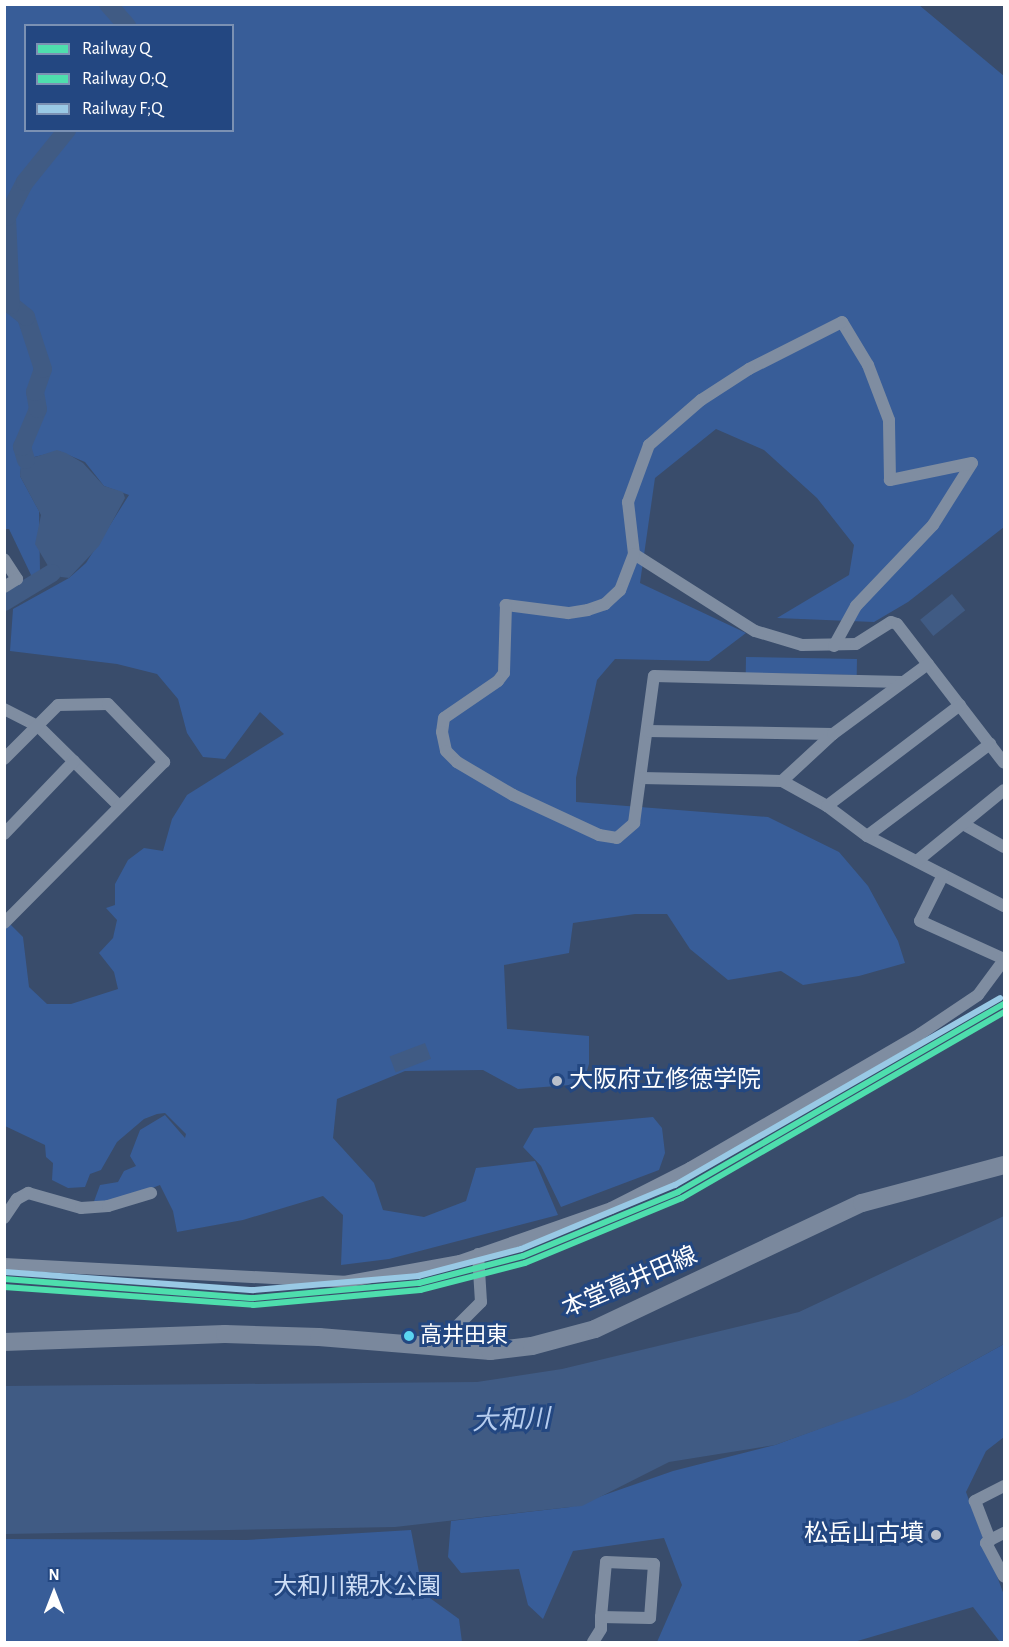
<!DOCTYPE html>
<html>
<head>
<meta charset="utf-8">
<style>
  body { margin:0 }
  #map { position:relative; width:1009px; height:1647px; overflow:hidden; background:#394c6b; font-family:"Alegreya Sans","Noto Sans JP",sans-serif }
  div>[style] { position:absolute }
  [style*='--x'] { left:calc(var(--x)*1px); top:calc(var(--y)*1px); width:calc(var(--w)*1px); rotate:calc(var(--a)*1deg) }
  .green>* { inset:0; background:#385d98; transform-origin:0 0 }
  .water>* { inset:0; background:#405b84; transform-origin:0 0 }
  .river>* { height:18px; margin:-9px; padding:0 9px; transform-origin:9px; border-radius:9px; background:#405b84 }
  .street>* { height:12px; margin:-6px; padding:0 6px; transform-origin:6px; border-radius:6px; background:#7f8da1 }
  .secondary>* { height:18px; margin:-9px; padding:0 9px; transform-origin:9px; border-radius:9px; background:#7a889d }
  .rail-1>* { height:6px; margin:-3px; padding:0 3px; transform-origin:3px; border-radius:3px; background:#4edead }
  .rail-2>* { height:6px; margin:-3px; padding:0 3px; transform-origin:3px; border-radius:3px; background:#4edead }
  .rail-3>* { height:6px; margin:-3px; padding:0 3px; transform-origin:3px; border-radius:3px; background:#99c9e5 }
  .dots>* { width:16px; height:16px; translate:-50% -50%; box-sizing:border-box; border:3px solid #234781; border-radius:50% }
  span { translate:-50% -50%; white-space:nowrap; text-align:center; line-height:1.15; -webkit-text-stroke:6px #234781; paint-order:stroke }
  .bus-label { font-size:22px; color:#fff }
  .left { translate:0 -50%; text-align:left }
  .poi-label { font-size:24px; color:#fff }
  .right { translate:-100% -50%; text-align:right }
  .street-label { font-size:24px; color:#fff }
  .park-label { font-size:24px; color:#cedef6 }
  .water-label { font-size:26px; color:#b6cdef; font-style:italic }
  .frame { position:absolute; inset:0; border:6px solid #fff; pointer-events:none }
  .legend { position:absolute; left:24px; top:24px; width:210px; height:108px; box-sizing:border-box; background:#234781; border:2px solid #7b91b3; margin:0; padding:8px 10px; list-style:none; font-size:18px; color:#fff }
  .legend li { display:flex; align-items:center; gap:12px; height:30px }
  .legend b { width:30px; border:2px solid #7b91b3 }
  .north { position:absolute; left:24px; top:1563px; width:60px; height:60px; -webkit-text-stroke:4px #234781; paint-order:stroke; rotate:0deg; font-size:16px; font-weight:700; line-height:24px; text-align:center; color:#fff }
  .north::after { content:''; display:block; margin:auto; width:21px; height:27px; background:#fff; clip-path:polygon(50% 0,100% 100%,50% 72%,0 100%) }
</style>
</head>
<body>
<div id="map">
  <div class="green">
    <div style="clip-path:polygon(evenodd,647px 4px,919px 5px,1004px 76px,1004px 527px,908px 602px,874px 622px,777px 618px,849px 575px,854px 545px,817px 498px,764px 450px,716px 429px,655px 478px,640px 583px,746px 633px,709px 661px,615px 659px,597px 680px,576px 778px,576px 802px,768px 817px,839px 852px,868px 886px,898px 941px,905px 963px,859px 976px,803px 985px,781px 971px,728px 980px,690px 949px,667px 914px,635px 914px,573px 923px,569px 953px,504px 965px,507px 1029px,589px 1036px,589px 1064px,583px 1084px,518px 1089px,483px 1070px,405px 1071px,337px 1099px,333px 1138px,374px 1183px,383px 1210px,424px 1217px,466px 1201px,476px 1168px,535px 1161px,558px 1215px,389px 1259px,341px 1265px,343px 1215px,323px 1196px,243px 1220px,177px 1232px,173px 1211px,160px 1185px,109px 1205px,93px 1204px,100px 1185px,118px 1182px,124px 1171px,136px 1166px,130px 1156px,140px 1130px,165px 1115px,185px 1138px,186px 1134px,165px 1113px,157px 1114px,144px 1119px,117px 1142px,101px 1170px,90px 1174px,85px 1187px,68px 1188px,52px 1180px,53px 1163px,46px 1157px,45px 1145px,5px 1126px,5px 928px,10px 924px,23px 937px,29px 987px,47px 1004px,71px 1004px,118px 989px,114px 972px,99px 953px,113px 938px,117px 920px,106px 908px,115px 905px,115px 884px,128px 860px,144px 848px,163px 851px,172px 819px,187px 795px,284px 734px,260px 712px,225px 759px,203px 757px,187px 733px,178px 699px,157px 674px,117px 664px,10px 651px,13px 609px,69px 578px,86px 563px,129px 495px,104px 486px,85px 462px,59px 451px,22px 460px,20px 476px,39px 511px,40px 572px,32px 577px,9px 529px,5px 529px,5px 5px,647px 4px,26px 26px,232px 26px,232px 130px,26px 130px,26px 26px)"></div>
    <div style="left:746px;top:657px;width:111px;height:16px;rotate:1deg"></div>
    <div style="clip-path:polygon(653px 1117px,662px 1128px,665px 1153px,659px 1170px,561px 1207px,541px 1166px,523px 1147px,534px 1128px)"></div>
    <div style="clip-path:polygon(1004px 1344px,1004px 1437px,986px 1451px,966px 1492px,1004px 1595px,1004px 1642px,1000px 1642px,973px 1607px,854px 1642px,657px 1642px,682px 1585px,664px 1538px,573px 1551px,543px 1619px,528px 1605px,519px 1569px,461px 1573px,448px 1557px,451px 1521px,570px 1507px,673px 1471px,775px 1445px,913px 1394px)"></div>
    <div style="clip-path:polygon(411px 1530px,423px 1593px,459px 1619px,462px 1642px,5px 1642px,5px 1539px,246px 1540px)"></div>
  </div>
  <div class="water">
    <div style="clip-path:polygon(22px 447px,26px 460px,57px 450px,66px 453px,83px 463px,104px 486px,123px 492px,125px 498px,99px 546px,69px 578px,54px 576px,35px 544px,41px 515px,20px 476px)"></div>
    <div style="left:952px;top:594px;width:21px;height:41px;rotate:51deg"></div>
    <div style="left:425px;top:1043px;width:17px;height:38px;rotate:69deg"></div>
    <div style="clip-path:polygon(1004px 1216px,1004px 1344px,906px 1398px,775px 1445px,669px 1462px,582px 1506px,570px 1507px,395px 1527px,5px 1534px,5px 1386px,477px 1382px,562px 1369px,799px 1312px)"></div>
  </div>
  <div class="river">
    <div style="--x:108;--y:4;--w:29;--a:49"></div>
    <div style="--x:26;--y:460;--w:14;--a:-107"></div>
    <div style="--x:22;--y:447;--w:41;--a:-67.2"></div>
    <div style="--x:38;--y:409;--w:17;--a:-100"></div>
    <div style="--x:35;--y:392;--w:24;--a:-71"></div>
    <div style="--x:43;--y:369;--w:55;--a:-108.1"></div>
    <div style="--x:26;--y:317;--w:19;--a:-141"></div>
    <div style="--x:11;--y:305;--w:88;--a:-92.6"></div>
    <div style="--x:7;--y:217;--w:39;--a:-63"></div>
    <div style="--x:25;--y:182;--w:67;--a:-51.1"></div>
    <div style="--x:4;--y:602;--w:56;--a:-31.1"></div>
  </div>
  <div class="street">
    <div style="--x:634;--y:554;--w:143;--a:32.5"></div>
    <div style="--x:755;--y:631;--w:49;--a:16.6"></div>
    <div style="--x:802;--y:645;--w:54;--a:-1.1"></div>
    <div style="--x:856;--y:644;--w:41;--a:-32.2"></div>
    <div style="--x:891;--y:622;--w:6;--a:18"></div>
    <div style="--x:897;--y:624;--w:175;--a:52.4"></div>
    <div style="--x:4;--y:559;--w:24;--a:57"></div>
    <div style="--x:17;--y:579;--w:15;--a:148"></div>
    <div style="--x:834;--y:646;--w:46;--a:-61.2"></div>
    <div style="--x:856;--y:606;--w:112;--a:-46.5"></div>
    <div style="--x:933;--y:525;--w:73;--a:-57.8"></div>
    <div style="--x:972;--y:463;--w:84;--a:168.3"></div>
    <div style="--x:890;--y:480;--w:60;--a:-91"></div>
    <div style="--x:889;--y:420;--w:59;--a:-110.9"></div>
    <div style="--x:868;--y:365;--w:50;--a:-121.2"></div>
    <div style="--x:842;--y:322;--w:104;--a:153.2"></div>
    <div style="--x:749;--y:369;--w:57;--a:147.1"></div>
    <div style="--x:701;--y:400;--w:69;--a:139.1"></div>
    <div style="--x:649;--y:445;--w:61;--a:110.2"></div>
    <div style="--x:628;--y:502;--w:52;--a:83.4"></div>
    <div style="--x:634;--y:554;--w:39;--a:111"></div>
    <div style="--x:620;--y:590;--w:21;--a:137"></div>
    <div style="--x:605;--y:604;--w:18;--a:161"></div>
    <div style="--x:588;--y:610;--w:20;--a:171"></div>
    <div style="--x:568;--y:613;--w:63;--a:-172.6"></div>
    <div style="--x:506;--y:605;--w:68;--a:91.7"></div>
    <div style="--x:504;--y:673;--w:10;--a:127"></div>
    <div style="--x:498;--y:681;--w:65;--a:145.6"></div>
    <div style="--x:444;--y:718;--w:14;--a:98"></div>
    <div style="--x:442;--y:732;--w:19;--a:78"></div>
    <div style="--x:446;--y:751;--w:16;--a:45"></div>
    <div style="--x:457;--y:762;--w:65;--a:30.5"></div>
    <div style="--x:513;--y:795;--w:95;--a:24.9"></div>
    <div style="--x:599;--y:835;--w:18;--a:9"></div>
    <div style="--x:617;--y:838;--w:23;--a:-41"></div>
    <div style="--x:634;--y:823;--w:148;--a:-82.3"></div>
    <div style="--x:654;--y:676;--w:248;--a:1.4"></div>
    <div style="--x:4;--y:709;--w:38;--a:27"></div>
    <div style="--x:38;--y:726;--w:114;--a:44.6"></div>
    <div style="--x:647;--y:731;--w:186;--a:0.9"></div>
    <div style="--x:4;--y:759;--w:76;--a:-45"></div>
    <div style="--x:58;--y:705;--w:50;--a:-1.1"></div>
    <div style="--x:108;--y:704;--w:81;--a:46"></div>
    <div style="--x:164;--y:762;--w:227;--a:134.8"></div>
    <div style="--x:641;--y:778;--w:141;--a:1.2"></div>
    <div style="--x:782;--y:781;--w:51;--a:29.1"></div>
    <div style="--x:827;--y:806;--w:50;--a:36.9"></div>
    <div style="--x:867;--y:836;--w:154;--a:27.1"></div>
    <div style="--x:782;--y:781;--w:69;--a:-42.7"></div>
    <div style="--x:833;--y:734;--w:118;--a:-36.4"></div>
    <div style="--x:827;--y:806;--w:167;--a:-37.2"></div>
    <div style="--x:963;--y:824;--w:47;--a:29.3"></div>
    <div style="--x:4;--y:834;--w:101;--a:-46.2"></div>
    <div style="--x:867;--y:836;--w:154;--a:-36.8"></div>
    <div style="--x:917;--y:861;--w:112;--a:-39.2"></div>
    <div style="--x:943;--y:875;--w:51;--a:116.6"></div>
    <div style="--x:920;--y:921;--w:92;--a:24.3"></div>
    <div style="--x:4;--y:1218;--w:23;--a:-56"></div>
    <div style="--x:17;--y:1199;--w:13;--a:-29"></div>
    <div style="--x:28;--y:1193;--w:55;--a:15.8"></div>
    <div style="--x:81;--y:1208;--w:27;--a:-4"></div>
    <div style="--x:108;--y:1206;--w:45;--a:-16.8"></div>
    <div style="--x:4;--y:1264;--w:340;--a:3"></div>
    <div style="--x:344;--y:1282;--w:118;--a:-10.3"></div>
    <div style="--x:460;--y:1261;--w:160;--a:-19.3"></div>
    <div style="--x:611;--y:1208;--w:89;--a:-26.9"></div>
    <div style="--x:690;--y:1168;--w:266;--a:-30.2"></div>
    <div style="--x:920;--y:1034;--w:70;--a:-33.9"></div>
    <div style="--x:978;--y:995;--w:44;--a:-53.4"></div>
    <div style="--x:423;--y:1346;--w:39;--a:-30"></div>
    <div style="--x:457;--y:1326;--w:34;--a:-45"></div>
    <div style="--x:481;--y:1302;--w:48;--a:-93.6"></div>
    <div style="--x:1004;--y:1486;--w:33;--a:153"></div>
    <div style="--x:975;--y:1501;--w:42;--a:69"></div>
    <div style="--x:990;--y:1540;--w:5;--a:143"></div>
    <div style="--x:986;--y:1543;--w:38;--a:62"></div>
    <div style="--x:990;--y:1540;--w:16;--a:-27"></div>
    <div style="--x:593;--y:1642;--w:15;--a:-58"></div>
    <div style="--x:601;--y:1629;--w:12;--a:-90"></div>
    <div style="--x:601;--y:1617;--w:55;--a:-84.8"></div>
    <div style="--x:606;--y:1562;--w:48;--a:2.4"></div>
    <div style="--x:654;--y:1564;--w:54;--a:94.2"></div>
    <div style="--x:650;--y:1618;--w:49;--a:-178.8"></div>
  </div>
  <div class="secondary">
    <div style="--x:4;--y:1342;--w:221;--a:-2.1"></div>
    <div style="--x:225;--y:1334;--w:94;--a:1.8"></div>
    <div style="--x:319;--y:1337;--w:172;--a:4.7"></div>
    <div style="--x:490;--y:1351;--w:42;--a:-6.8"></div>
    <div style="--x:532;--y:1346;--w:65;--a:-15.1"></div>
    <div style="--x:595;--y:1329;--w:295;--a:-25.3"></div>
    <div style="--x:862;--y:1203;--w:147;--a:-15"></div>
  </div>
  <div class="rail-1">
    <div style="--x:4;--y:1279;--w:250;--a:4.4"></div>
    <div style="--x:253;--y:1298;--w:167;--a:-5.2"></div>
    <div style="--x:419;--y:1283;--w:107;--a:-14.6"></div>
    <div style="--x:523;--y:1256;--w:168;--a:-22.4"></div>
    <div style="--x:678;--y:1192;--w:376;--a:-30"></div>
  </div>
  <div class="rail-2">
    <div style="--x:4;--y:1287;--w:250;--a:4.1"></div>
    <div style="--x:253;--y:1305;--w:168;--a:-5.1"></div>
    <div style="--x:420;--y:1290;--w:108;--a:-14.4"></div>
    <div style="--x:525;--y:1263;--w:170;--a:-22.5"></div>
    <div style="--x:682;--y:1198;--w:372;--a:-30"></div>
  </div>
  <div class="rail-3">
    <div style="--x:5;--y:1272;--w:249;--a:4.2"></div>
    <div style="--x:253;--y:1290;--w:166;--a:-4.8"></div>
    <div style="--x:418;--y:1276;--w:106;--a:-14.7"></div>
    <div style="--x:521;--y:1249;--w:167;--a:-22.6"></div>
    <div style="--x:675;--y:1185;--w:375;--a:-29.9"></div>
  </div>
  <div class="dots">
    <div style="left:557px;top:1081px;background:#bac0cb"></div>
    <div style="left:409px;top:1336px;background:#5ad5f0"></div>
    <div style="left:936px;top:1535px;background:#bac0cb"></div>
  </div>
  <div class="bus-label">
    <span class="left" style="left:420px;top:1336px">高井田東</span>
  </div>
  <div class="poi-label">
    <span class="left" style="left:569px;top:1081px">大阪府立修徳学院</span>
    <span class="right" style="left:924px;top:1535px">松岳山古墳</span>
  </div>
  <div class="street-label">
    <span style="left:630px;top:1283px;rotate:-23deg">本堂高井田線</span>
  </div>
  <div class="park-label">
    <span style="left:357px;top:1588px">大和川親水公園</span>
  </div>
  <div class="water-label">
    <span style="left:511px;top:1421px;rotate:-2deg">大和川</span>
  </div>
  <div class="frame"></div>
  <ul class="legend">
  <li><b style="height:8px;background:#4edead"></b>Railway Q</li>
  <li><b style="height:8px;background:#4edead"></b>Railway O;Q</li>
  <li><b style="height:8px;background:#99c9e5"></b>Railway F;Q</li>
  </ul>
  <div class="north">N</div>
</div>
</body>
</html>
